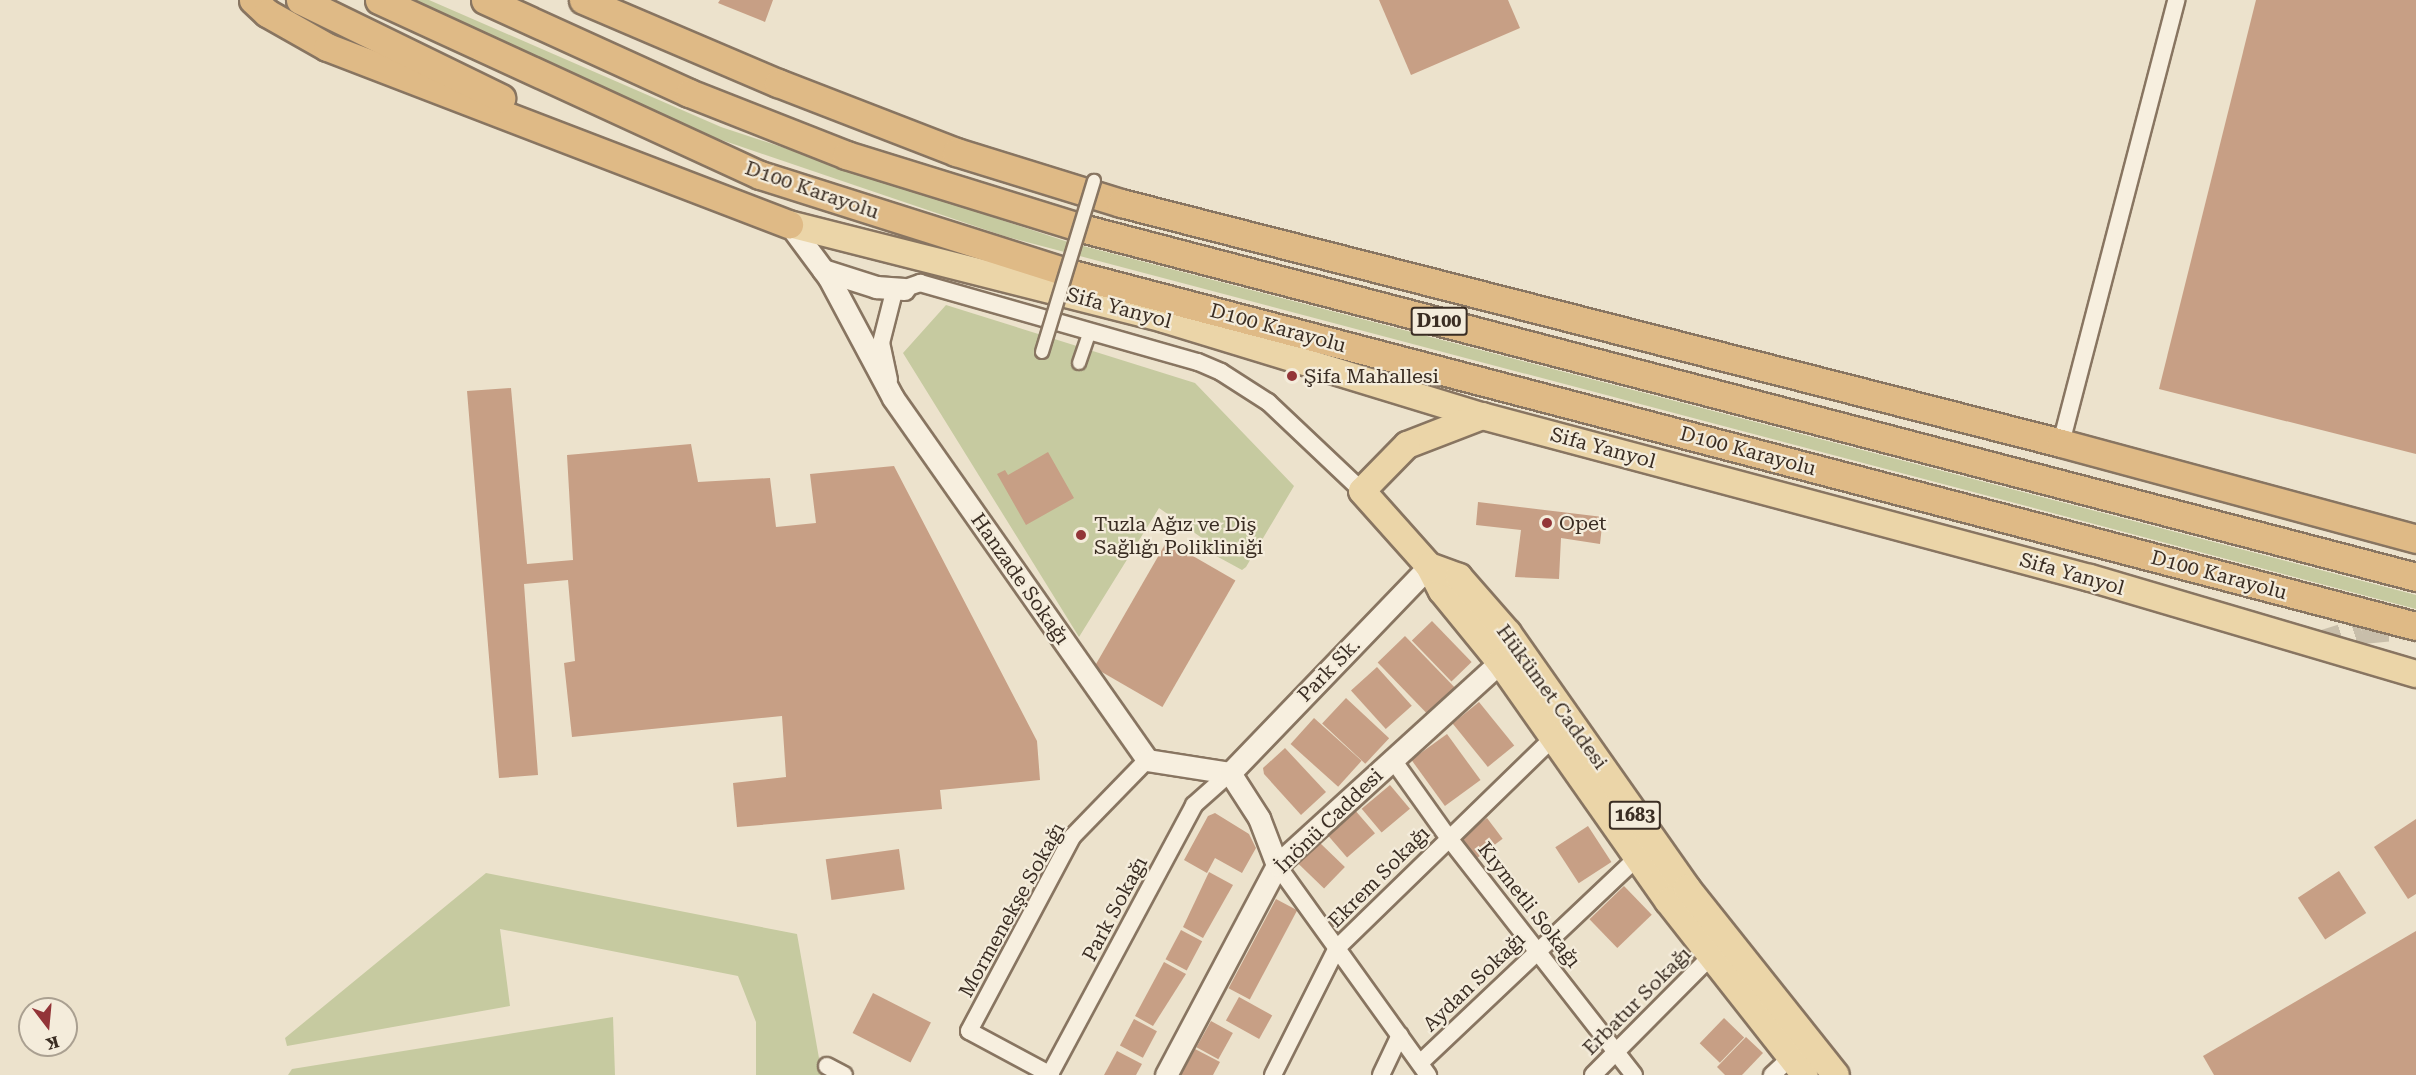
<!DOCTYPE html>
<html>
<head>
<meta charset="utf-8">
<style>
  body { margin:0 }
  #map { position:relative; width:2416px; height:1075px; overflow:hidden; background:#ece2cc; font-family:"Roboto Serif",serif }
  div>[style] { position:absolute }
  [style*='--x'] { left:calc(var(--x)*1px); top:calc(var(--y)*1px); width:calc(var(--w)*1px); rotate:calc(var(--a)*1deg) }
  .green>* { inset:0; background:#c6caa0 }
  .building>* { inset:0; background:#c79f85; transform-origin:0 0 }
  .primary-tunnel>* { height:26px; margin-top:-13px; transform-origin:0; background:repeating-linear-gradient(90deg,#c8beaa 0 26px,transparent 0 39px) }
  .roads { filter:drop-shadow(2px 0 #887561) drop-shadow(-2px 0 #887561) drop-shadow(0 2px #887561) drop-shadow(0 -2px #887561) }
  .pedestrian>* { height:12px; margin:-6px; padding:0 6px; transform-origin:6px; border-radius:6px; background:#f7efdf }
  .minor>* { height:16px; margin:-8px; padding:0 8px; transform-origin:8px; border-radius:8px; background:#f7efdf }
  .tertiary>* { height:21px; margin:-10.5px; padding:0 10.5px; transform-origin:10.5px; border-radius:10.5px; background:#f7efdf }
  .primary>* { height:26px; margin:-13px; padding:0 13px; transform-origin:13px; border-radius:13px; background:#ebd5a8 }
  .trunk>* { height:27px; margin:-13.5px; padding:0 13.5px; transform-origin:13.5px; border-radius:13.5px; background:#dfba86 }
  .bridges { filter:drop-shadow(2px 0 #887561) drop-shadow(-2px 0 #887561) drop-shadow(0 2px #887561) drop-shadow(0 -2px #887561) }
  .pedestrian-bridge>* { height:12px; margin:-6px; padding:0 6px; transform-origin:6px; border-radius:6px; background:#f7efdf }
  .dots>* { width:16px; height:16px; translate:-50% -50%; box-sizing:border-box; border:3px solid #f4ecdb; border-radius:50% }
  span { translate:-50% -50%; white-space:nowrap; text-align:center; line-height:1.15; -webkit-text-stroke:4.5px #f4ecdb; paint-order:stroke }
  .shield-label span { padding:2px 4px; background:#f4ecdb; border:2px solid; border-radius:4px; -webkit-text-stroke-width:0 }
  .shield-label { font-size:18px; color:#3a2d23; font-weight:700 }
  .street-label { font-size:20px; color:#3a2d23 }
  .poi-label { font-size:20px; color:#3a2d23 }
  .left { translate:0 -50%; text-align:left }
  .north { position:absolute; left:18px; top:997px; width:60px; height:60px; box-sizing:border-box; background:#f4ecdb; border:2px solid #aaa091; border-radius:50%; rotate:164deg; font-size:16px; font-weight:700; line-height:24px; text-align:center; color:#3a2d23 }
  .north::after { content:''; display:block; margin:auto; width:21px; height:27px; background:#933538; clip-path:polygon(50% 0,100% 100%,50% 72%,0 100%) }
</style>
</head>
<body>
<div id="map">
  <div class="green">
    <div style="clip-path:polygon(399px 0,429px 0,721px 127px,1068px 242px,2416px 595px,2416px 609px,1004px 236px,707px 135px,600px 92px)"></div>
    <div style="clip-path:polygon(946px 305px,1195px 383px,1294px 486px,1246px 567px,1242px 570px,1198px 546px,1202px 538px,1159px 508px,1079px 637px,903px 353px)"></div>
    <div style="clip-path:polygon(486px 873px,797px 934px,822px 1075px,756px 1075px,756px 1022px,738px 976px,500px 929px,510px 1006px,287px 1046px,285px 1038px)"></div>
    <div style="clip-path:polygon(613px 1017px,615px 1075px,288px 1075px,292px 1069px)"></div>
  </div>
  <div class="building">
    <div style="clip-path:polygon(720px 0,773px 0,765px 22px,718px 3px)"></div>
    <div style="clip-path:polygon(1379px 0,1508px 0,1520px 28px,1411px 75px)"></div>
    <div style="clip-path:polygon(2256px 0,2416px 0,2416px 454px,2159px 389px)"></div>
    <div style="clip-path:polygon(511px 388px,527px 564px,573px 560px,567px 455px,691px 444px,698px 482px,770px 478px,776px 527px,816px 523px,810px 474px,894px 466px,1037px 741px,1040px 780px,940px 790px,942px 809px,737px 827px,733px 783px,786px 777px,782px 716px,572px 737px,564px 663px,575px 661px,568px 580px,524px 584px,538px 775px,499px 778px,467px 391px)"></div>
    <div style="clip-path:polygon(1048px 452px,1074px 498px,1026px 525px,997px 474px,1005px 470px,1008px 475px)"></div>
    <div style="clip-path:polygon(1478px 502px,1603px 517px,1600px 544px,1561px 538px,1559px 579px,1515px 577px,1521px 530px,1476px 525px)"></div>
    <div style="left:1167px;top:541px;width:79px;height:146px;rotate:30deg"></div>
    <div style="left:1432px;top:621px;width:57px;height:28px;rotate:46deg"></div>
    <div style="left:1405px;top:636px;width:73px;height:38px;rotate:46deg"></div>
    <div style="left:1377px;top:667px;width:52px;height:35px;rotate:48deg"></div>
    <div style="left:1346px;top:698px;width:59px;height:35px;rotate:43deg"></div>
    <div style="left:1479px;top:702px;width:56px;height:34px;rotate:51deg"></div>
    <div style="left:1314px;top:718px;width:64px;height:35px;rotate:42deg"></div>
    <div style="left:1447px;top:734px;width:57px;height:44px;rotate:54deg"></div>
    <div style="clip-path:polygon(1285px 748px,1326px 792px,1301px 815px,1264px 774px,1263px 768px)"></div>
    <div style="left:1390px;top:785px;width:31px;height:37px;rotate:50deg"></div>
    <div style="left:1354px;top:809px;width:32px;height:37px;rotate:49deg"></div>
    <div style="clip-path:polygon(1215px 813px,1249px 834px,1256px 848px,1242px 873px,1215px 858px,1207px 873px,1184px 860px,1208px 816px)"></div>
    <div style="left:1487px;top:818px;width:26px;height:34px;rotate:53deg"></div>
    <div style="clip-path:polygon(2416px 819px,2416px 894px,2408px 899px,2374px 847px)"></div>
    <div style="left:1588px;top:826px;width:43px;height:39px;rotate:57deg"></div>
    <div style="left:1319px;top:842px;width:36px;height:30px;rotate:44deg"></div>
    <div style="left:899px;top:849px;width:41px;height:74px;rotate:82deg"></div>
    <div style="left:2339px;top:871px;width:50px;height:49px;rotate:57deg"></div>
    <div style="clip-path:polygon(1209px 872px,1233px 885px,1203px 938px,1183px 927px)"></div>
    <div style="left:1624px;top:886px;width:40px;height:48px;rotate:46deg"></div>
    <div style="left:1276px;top:899px;width:24px;height:101px;rotate:28deg"></div>
    <div style="left:1181px;top:930px;width:24px;height:33px;rotate:28deg"></div>
    <div style="clip-path:polygon(2416px 931px,2416px 1075px,2214px 1075px,2203px 1056px)"></div>
    <div style="clip-path:polygon(1164px 962px,1186px 974px,1153px 1026px,1135px 1016px)"></div>
    <div style="left:873px;top:993px;width:65px;height:45px;rotate:27deg"></div>
    <div style="left:1239px;top:997px;width:38px;height:27px;rotate:29deg"></div>
    <div style="left:1724px;top:1018px;width:28px;height:35px;rotate:44deg"></div>
    <div style="left:1134px;top:1019px;width:26px;height:30px;rotate:28deg"></div>
    <div style="left:1211px;top:1021px;width:25px;height:30px;rotate:29deg"></div>
    <div style="clip-path:polygon(1746px 1037px,1763px 1053px,1742px 1075px,1725px 1075px,1717px 1067px)"></div>
    <div style="clip-path:polygon(1195px 1049px,1220px 1062px,1213px 1075px,1181px 1075px)"></div>
    <div style="clip-path:polygon(1117px 1051px,1142px 1064px,1136px 1075px,1104px 1075px)"></div>
  </div>
  <div class="primary-tunnel">
    <div style="--x:2317;--y:645;--w:47;--a:-17.3"></div>
    <div style="--x:2362;--y:631;--w:53;--a:-5.4"></div>
  </div>
  <div class="roads">
    <div class="pedestrian">
      <div style="--x:1079;--y:363;--w:34;--a:-71"></div>
    </div>
    <div class="minor">
      <div style="--x:889;--y:380;--w:38;--a:-102"></div>
      <div style="--x:881;--y:343;--w:53;--a:-75.7"></div>
      <div style="--x:894;--y:292;--w:28;--a:-19"></div>
      <div style="--x:920;--y:283;--w:289;--a:15.9"></div>
      <div style="--x:1198;--y:362;--w:25;--a:23"></div>
      <div style="--x:1221;--y:372;--w:56;--a:32.6"></div>
      <div style="--x:1268;--y:402;--w:129;--a:43.4"></div>
      <div style="--x:2061;--y:443;--w:458;--a:-75.4"></div>
      <div style="--x:1393;--y:760;--w:95;--a:54.5"></div>
      <div style="--x:1448;--y:837;--w:302;--a:52"></div>
      <div style="--x:1277;--y:865;--w:259;--a:54.3"></div>
      <div style="--x:1420;--y:1063;--w:299;--a:-43.4"></div>
      <div style="--x:827;--y:1066;--w:19;--a:28"></div>
      <div style="--x:1050;--y:1074;--w:305;--a:-61.8"></div>
      <div style="--x:1194;--y:805;--w:48;--a:-41.6"></div>
      <div style="--x:1051;--y:1075;--w:93;--a:-151.8"></div>
      <div style="--x:969;--y:1031;--w:220;--a:-62"></div>
      <div style="--x:1072;--y:837;--w:107;--a:-45.8"></div>
      <div style="--x:1273;--y:1075;--w:142;--a:-63.3"></div>
      <div style="--x:1337;--y:948;--w:303;--a:-44.2"></div>
      <div style="--x:1381;--y:1075;--w:44;--a:-64.6"></div>
      <div style="--x:1593;--y:1075;--w:168;--a:-45.2"></div>
      <div style="--x:1772;--y:1075;--w:26;--a:-43"></div>
    </div>
    <div class="tertiary">
      <div style="--x:789;--y:224;--w:67;--a:53.5"></div>
      <div style="--x:829;--y:278;--w:136;--a:61.9"></div>
      <div style="--x:893;--y:398;--w:442;--a:54.9"></div>
      <div style="--x:1147;--y:760;--w:84;--a:8.9"></div>
      <div style="--x:823;--y:270;--w:56;--a:17.8"></div>
      <div style="--x:876;--y:287;--w:28;--a:4"></div>
      <div style="--x:1230;--y:773;--w:287;--a:-46.1"></div>
      <div style="--x:1230;--y:773;--w:54;--a:57.2"></div>
      <div style="--x:1259;--y:818;--w:50;--a:69"></div>
      <div style="--x:1166;--y:1075;--w:238;--a:-62.1"></div>
      <div style="--x:1277;--y:865;--w:302;--a:-42.3"></div>
    </div>
    <div class="primary">
      <div style="--x:789;--y:224;--w:387;--a:14.2"></div>
      <div style="--x:1164;--y:319;--w:332;--a:17"></div>
      <div style="--x:1482;--y:416;--w:629;--a:14.92"></div>
      <div style="--x:2090;--y:578;--w:340;--a:16.4"></div>
      <div style="--x:1482;--y:416;--w:80;--a:158.9"></div>
      <div style="--x:1407;--y:445;--w:64;--a:134.4"></div>
      <div style="--x:1362;--y:491;--w:101;--a:48.2"></div>
      <div style="--x:1429;--y:566;--w:28;--a:63"></div>
      <div style="--x:1442;--y:591;--w:92;--a:50.8"></div>
      <div style="--x:1500;--y:662;--w:292;--a:54.9"></div>
      <div style="--x:1668;--y:901;--w:221;--a:51.8"></div>
      <div style="--x:1429;--y:566;--w:32;--a:20"></div>
      <div style="--x:1459;--y:577;--w:74;--a:48.8"></div>
      <div style="--x:1508;--y:633;--w:312;--a:54.9"></div>
      <div style="--x:1687;--y:888;--w:239;--a:51.5"></div>
    </div>
    <div class="trunk">
      <div style="--x:253;--y:0;--w:19;--a:43"></div>
      <div style="--x:267;--y:13;--w:69;--a:29.5"></div>
      <div style="--x:327;--y:47;--w:495;--a:21"></div>
      <div style="--x:300;--y:0;--w:224;--a:26"></div>
      <div style="--x:379;--y:0;--w:419;--a:24.7"></div>
      <div style="--x:760;--y:175;--w:327;--a:17.6"></div>
      <div style="--x:1072;--y:274;--w:1389;--a:14.68"></div>
      <div style="--x:485;--y:0;--w:224;--a:24.5"></div>
      <div style="--x:689;--y:93;--w:169;--a:21.5"></div>
      <div style="--x:846;--y:155;--w:250;--a:17.2"></div>
      <div style="--x:1085;--y:229;--w:1376;--a:14.65"></div>
      <div style="--x:583;--y:0;--w:212;--a:23.1"></div>
      <div style="--x:778;--y:83;--w:191;--a:21.2"></div>
      <div style="--x:956;--y:152;--w:173;--a:17.2"></div>
      <div style="--x:1121;--y:203;--w:970;--a:14.32"></div>
      <div style="--x:2061;--y:443;--w:368;--a:15.1"></div>
    </div>
  </div>
  <div class="bridges">
    <div class="pedestrian-bridge">
      <div style="--x:1042;--y:352;--w:179;--a:-73.1"></div>
    </div>
  </div>
  <div class="dots">
    <div style="left:1292px;top:376px;background:#933538"></div>
    <div style="left:1547px;top:523px;background:#933538"></div>
    <div style="left:1081px;top:535px;background:#933538"></div>
  </div>
  <div class="shield-label">
    <span style="left:1439px;top:321px">D100</span>
    <span style="left:1635px;top:815px">1683</span>
  </div>
  <div class="street-label">
    <span style="left:812px;top:190px;rotate:19deg">D100 Karayolu</span>
    <span style="left:1119px;top:308px;rotate:15deg">Sifa Yanyol</span>
    <span style="left:1278px;top:328px;rotate:15deg">D100 Karayolu</span>
    <span style="left:1603px;top:448px;rotate:15deg">Sifa Yanyol</span>
    <span style="left:1748px;top:451px;rotate:15deg">D100 Karayolu</span>
    <span style="left:2072px;top:574px;rotate:16deg">Sifa Yanyol</span>
    <span style="left:2219px;top:575px;rotate:15deg">D100 Karayolu</span>
    <span style="left:1020px;top:579px;rotate:55deg">Hanzade Sokağı</span>
    <span style="left:1329px;top:670px;rotate:-46deg">Park Sk.</span>
    <span style="left:1552px;top:697px;rotate:54deg">Hükümet Caddesi</span>
    <span style="left:1329px;top:821px;rotate:-44deg">İnönü Caddesi</span>
    <span style="left:1379px;top:877px;rotate:-45deg">Ekrem Sokağı</span>
    <span style="left:1529px;top:905px;rotate:52deg">Kıymetli Sokağı</span>
    <span style="left:1115px;top:909px;rotate:-62deg">Park Sokağı</span>
    <span style="left:1012px;top:910px;rotate:-61deg">Mormenekşe Sokağı</span>
    <span style="left:1474px;top:982px;rotate:-44deg">Aydan Sokağı</span>
    <span style="left:1637px;top:1001px;rotate:-45deg">Erbatur Sokağı</span>
  </div>
  <div class="poi-label">
    <span class="left" style="left:1304px;top:376px">Şifa Mahallesi</span>
    <span class="left" style="left:1559px;top:523px">Opet</span>
    <span class="left" style="left:1094px;top:536px">Tuzla Ağız ve Diş<br>Sağlığı Polikliniği</span>
  </div>
  <div class="north">K</div>
</div>
</body>
</html>
